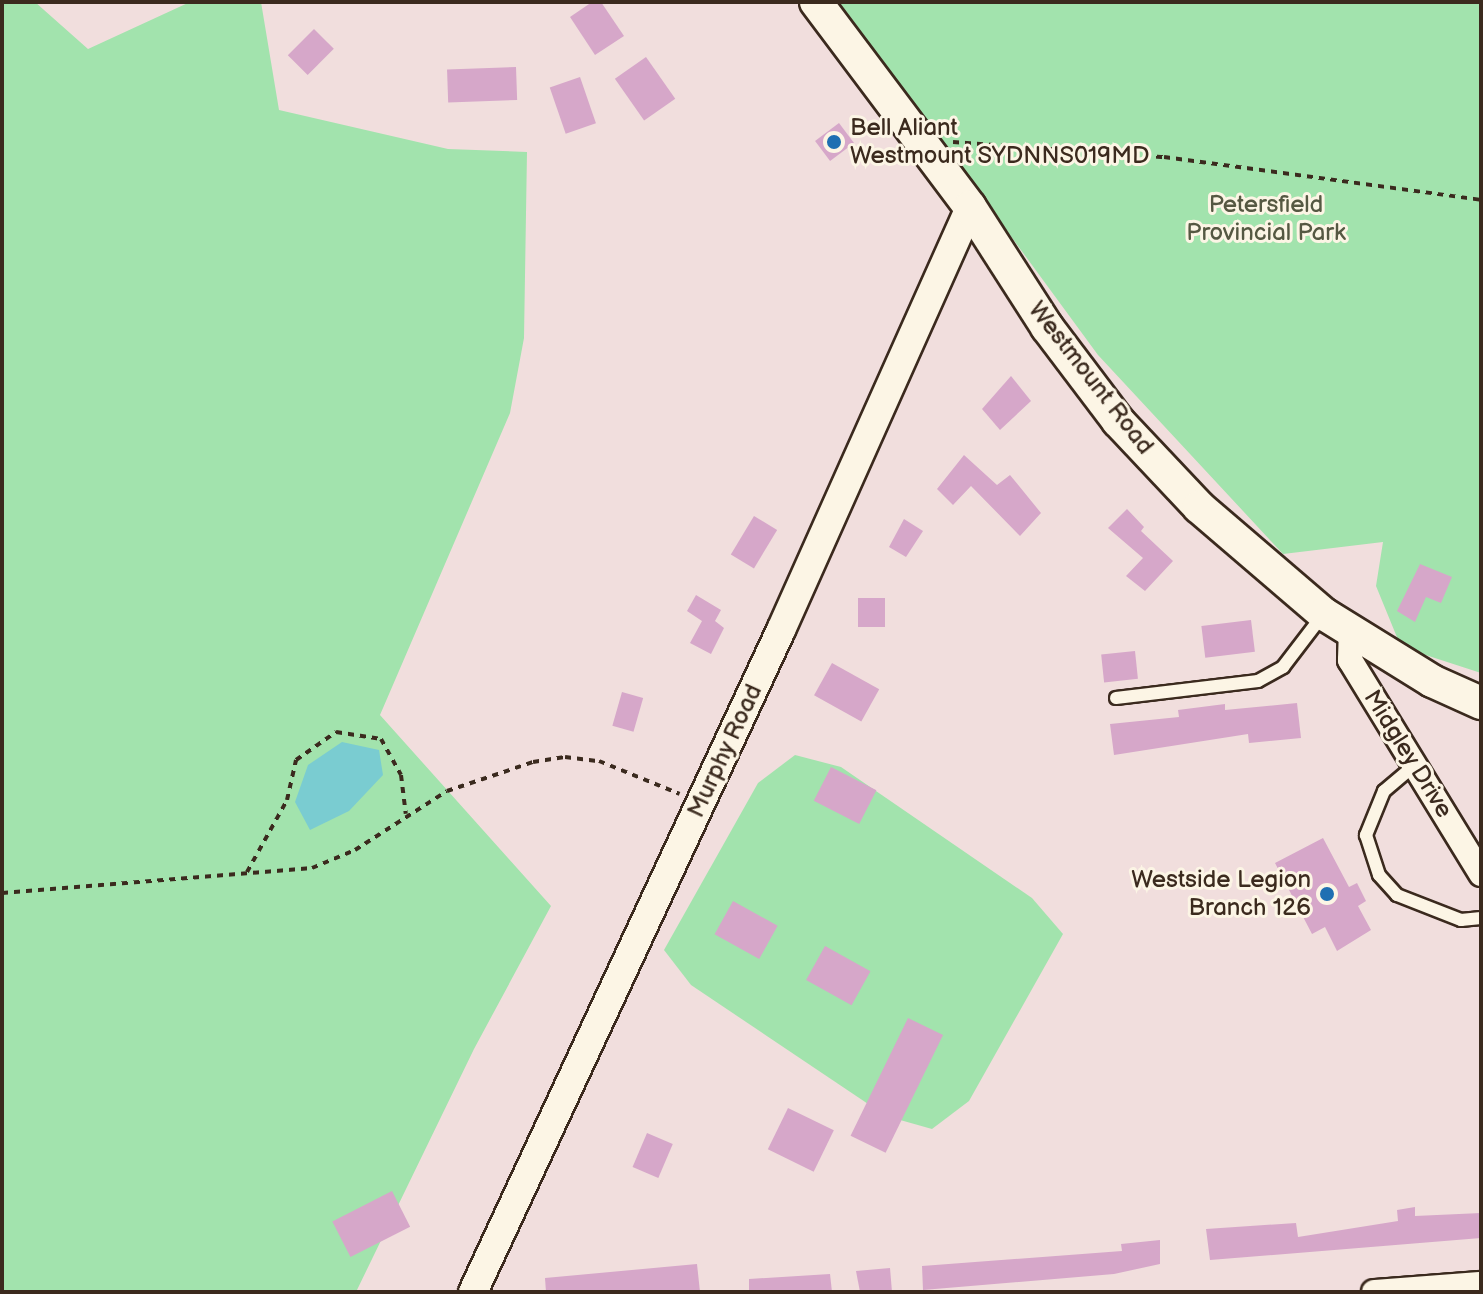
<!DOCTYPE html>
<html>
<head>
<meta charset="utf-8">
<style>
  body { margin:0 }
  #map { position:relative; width:1483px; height:1294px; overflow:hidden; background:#f1dedd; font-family:"Balsamiq Sans",sans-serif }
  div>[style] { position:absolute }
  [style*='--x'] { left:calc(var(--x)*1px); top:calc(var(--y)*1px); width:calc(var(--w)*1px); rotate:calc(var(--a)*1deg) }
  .green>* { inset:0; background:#a2e3ad }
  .water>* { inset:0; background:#7accd1 }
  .building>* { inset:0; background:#d6a7c9; transform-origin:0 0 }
  .path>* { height:4px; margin-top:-2px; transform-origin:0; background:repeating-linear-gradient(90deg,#3b2a1e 0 6px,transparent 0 12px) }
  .roads { filter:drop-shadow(2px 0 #3b2a1e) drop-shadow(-2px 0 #3b2a1e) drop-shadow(0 2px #3b2a1e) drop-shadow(0 -2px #3b2a1e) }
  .service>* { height:12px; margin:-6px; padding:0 6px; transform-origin:6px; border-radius:6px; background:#fcf5e5 }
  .minor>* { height:24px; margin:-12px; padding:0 12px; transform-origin:12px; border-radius:12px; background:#fcf5e5 }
  .tertiary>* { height:28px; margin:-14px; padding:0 14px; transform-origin:14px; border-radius:14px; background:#fcf5e5 }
  .secondary>* { height:32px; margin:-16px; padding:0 16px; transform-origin:16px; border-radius:16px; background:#fcf5e5 }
  .dots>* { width:22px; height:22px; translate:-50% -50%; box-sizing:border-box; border:4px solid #fcf5e5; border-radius:50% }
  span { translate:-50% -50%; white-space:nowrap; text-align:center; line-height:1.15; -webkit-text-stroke:6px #fcf5e5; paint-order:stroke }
  .poi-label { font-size:24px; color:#3b2a1e }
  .left { translate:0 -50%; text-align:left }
  .right { translate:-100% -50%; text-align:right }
  .park-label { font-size:24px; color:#555842 }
  .street-label { font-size:24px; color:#3b2a1e }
  .frame { position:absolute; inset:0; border:4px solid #3b2a1e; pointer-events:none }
</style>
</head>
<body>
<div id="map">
  <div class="green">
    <div style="clip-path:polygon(2px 2px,35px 2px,88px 49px,190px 2px,261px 2px,279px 110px,448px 149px,527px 152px,524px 338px,510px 413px,380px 715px,551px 906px,474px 1049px,356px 1292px,2px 1292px)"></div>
    <div style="clip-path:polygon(839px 2px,1481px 2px,1481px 673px,1401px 647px,1376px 586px,1383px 542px,1283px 554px,1098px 355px)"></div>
    <div style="clip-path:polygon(795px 755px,841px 767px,1032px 898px,1063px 934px,969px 1101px,932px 1129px,886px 1116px,691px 985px,664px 950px,758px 783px)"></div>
  </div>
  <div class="water">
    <div style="clip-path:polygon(342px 742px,379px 750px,383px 775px,349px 811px,310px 830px,295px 802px,308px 765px)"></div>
  </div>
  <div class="building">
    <div style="clip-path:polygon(592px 2px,601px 2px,624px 36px,595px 55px,570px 17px)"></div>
    <div style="left:314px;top:29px;width:28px;height:37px;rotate:45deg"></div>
    <div style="left:646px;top:57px;width:51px;height:38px;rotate:55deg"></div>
    <div style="left:516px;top:67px;width:33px;height:69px;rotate:88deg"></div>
    <div style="left:580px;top:77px;width:49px;height:32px;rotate:71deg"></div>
    <div style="left:839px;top:123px;width:25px;height:30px;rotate:53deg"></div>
    <div style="clip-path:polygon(1011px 376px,1031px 401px,1000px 430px,982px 409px)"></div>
    <div style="clip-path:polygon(964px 455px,997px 485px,1010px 475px,1041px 513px,1020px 536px,971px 486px,953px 505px,937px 489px)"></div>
    <div style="clip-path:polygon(1127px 509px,1144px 527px,1141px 531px,1173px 561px,1145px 591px,1126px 576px,1143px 558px,1108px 528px)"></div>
    <div style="left:754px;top:516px;width:27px;height:45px;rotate:31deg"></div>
    <div style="clip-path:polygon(904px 519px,923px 531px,906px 557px,889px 547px)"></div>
    <div style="clip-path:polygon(1420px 564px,1452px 577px,1441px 603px,1426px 597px,1415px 622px,1397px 611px)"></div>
    <div style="clip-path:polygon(696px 595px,721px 610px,715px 621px,724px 628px,711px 654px,690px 643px,702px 621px,687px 611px)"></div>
    <div style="left:885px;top:598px;width:29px;height:27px;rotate:90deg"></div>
    <div style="left:1251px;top:620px;width:32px;height:50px;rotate:83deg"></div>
    <div style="left:1135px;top:651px;width:28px;height:34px;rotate:84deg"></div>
    <div style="left:832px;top:663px;width:54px;height:37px;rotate:29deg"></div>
    <div style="left:622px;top:692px;width:22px;height:35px;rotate:16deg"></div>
    <div style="clip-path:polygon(1297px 703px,1301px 738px,1249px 743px,1248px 734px,1114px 755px,1110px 724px,1179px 717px,1178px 710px,1225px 704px,1225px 710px)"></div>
    <div style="left:831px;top:767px;width:51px;height:38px;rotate:27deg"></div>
    <div style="clip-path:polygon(1323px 838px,1349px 887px,1357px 883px,1366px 901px,1358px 906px,1371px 930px,1337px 951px,1325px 927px,1312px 934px,1275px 863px)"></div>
    <div style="left:733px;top:901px;width:51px;height:38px;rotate:29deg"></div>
    <div style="left:825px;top:946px;width:52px;height:39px;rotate:29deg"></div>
    <div style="left:908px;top:1018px;width:39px;height:131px;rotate:26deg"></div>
    <div style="left:788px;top:1108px;width:51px;height:46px;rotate:26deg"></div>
    <div style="left:647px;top:1133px;width:28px;height:37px;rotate:23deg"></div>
    <div style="left:392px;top:1191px;width:40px;height:67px;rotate:63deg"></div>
    <div style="clip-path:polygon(1415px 1207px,1415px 1216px,1481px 1213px,1481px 1238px,1210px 1260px,1206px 1229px,1296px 1223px,1298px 1237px,1398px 1221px,1397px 1210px)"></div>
    <div style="clip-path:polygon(1160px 1240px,1160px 1264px,1114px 1274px,923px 1290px,922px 1266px,1122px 1251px,1121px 1244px)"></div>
    <div style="clip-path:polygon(697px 1264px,700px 1292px,546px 1292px,545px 1278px)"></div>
    <div style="clip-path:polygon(890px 1268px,892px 1292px,860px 1292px,856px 1271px)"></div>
    <div style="clip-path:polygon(830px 1274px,832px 1292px,749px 1292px,749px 1279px)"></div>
  </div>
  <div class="path">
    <div style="--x:953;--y:142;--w:212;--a:4.1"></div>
    <div style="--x:1164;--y:157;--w:320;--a:7.7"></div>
    <div style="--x:247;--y:872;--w:82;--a:-60.9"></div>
    <div style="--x:287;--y:800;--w:41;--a:-77.3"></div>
    <div style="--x:296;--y:760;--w:49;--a:-35"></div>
    <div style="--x:336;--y:732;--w:46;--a:8.8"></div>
    <div style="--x:381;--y:739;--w:41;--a:60.9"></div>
    <div style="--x:401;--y:775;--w:39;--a:83"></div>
    <div style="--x:2;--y:893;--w:311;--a:-4.6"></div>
    <div style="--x:312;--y:868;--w:47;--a:-22.7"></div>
    <div style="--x:355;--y:850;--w:109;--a:-32.7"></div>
    <div style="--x:447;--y:791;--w:91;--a:-18.6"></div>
    <div style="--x:533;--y:762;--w:32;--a:-9"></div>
    <div style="--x:565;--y:757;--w:34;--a:7"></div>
    <div style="--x:599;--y:761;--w:87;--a:22.2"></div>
  </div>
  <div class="roads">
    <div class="service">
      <div style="--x:1116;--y:698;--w:143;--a:-6.8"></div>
      <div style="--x:1258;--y:681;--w:29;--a:-29"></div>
      <div style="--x:1283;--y:667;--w:64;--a:-52.6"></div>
      <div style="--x:1416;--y:764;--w:42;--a:139.8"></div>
      <div style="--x:1384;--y:791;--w:48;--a:112.2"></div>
      <div style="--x:1366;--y:835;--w:42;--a:72"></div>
      <div style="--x:1379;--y:875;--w:27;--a:48"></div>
      <div style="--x:1397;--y:895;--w:69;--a:21.3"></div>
      <div style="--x:1461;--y:920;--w:20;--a:-6"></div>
    </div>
    <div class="minor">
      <div style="--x:1351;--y:630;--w:30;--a:92"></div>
      <div style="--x:1350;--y:660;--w:251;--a:58.5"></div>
      <div style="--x:1374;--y:1292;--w:107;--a:-4.3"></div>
    </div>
    <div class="tertiary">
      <div style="--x:473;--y:1292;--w:730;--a:-65.05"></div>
      <div style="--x:781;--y:630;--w:463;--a:-65.9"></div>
    </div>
    <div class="secondary">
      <div style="--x:816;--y:2;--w:256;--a:53.1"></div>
      <div style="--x:970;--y:207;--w:143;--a:57.3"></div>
      <div style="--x:1047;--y:327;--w:118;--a:52.9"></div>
      <div style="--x:1118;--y:421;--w:118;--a:46.7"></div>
      <div style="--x:1199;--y:507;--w:165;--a:40.6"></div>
      <div style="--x:1324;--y:614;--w:127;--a:31.8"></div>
      <div style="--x:1432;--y:681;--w:54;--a:24.2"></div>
    </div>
  </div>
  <div class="dots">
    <div style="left:834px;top:142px;background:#1f6fb2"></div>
    <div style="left:1327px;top:894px;background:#1f6fb2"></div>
  </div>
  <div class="poi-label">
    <span class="left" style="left:850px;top:142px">Bell Aliant<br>Westmount SYDNNS019MD</span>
    <span class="right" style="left:1311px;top:894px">Westside Legion<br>Branch 126</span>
  </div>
  <div class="park-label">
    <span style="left:1266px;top:219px">Petersfield<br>Provincial Park</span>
  </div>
  <div class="street-label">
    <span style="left:1091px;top:378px;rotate:52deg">Westmount Road</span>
    <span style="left:725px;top:751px;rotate:-65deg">Murphy Road</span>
    <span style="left:1408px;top:754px;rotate:58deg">Midgley Drive</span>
  </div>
  <div class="frame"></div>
</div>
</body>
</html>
